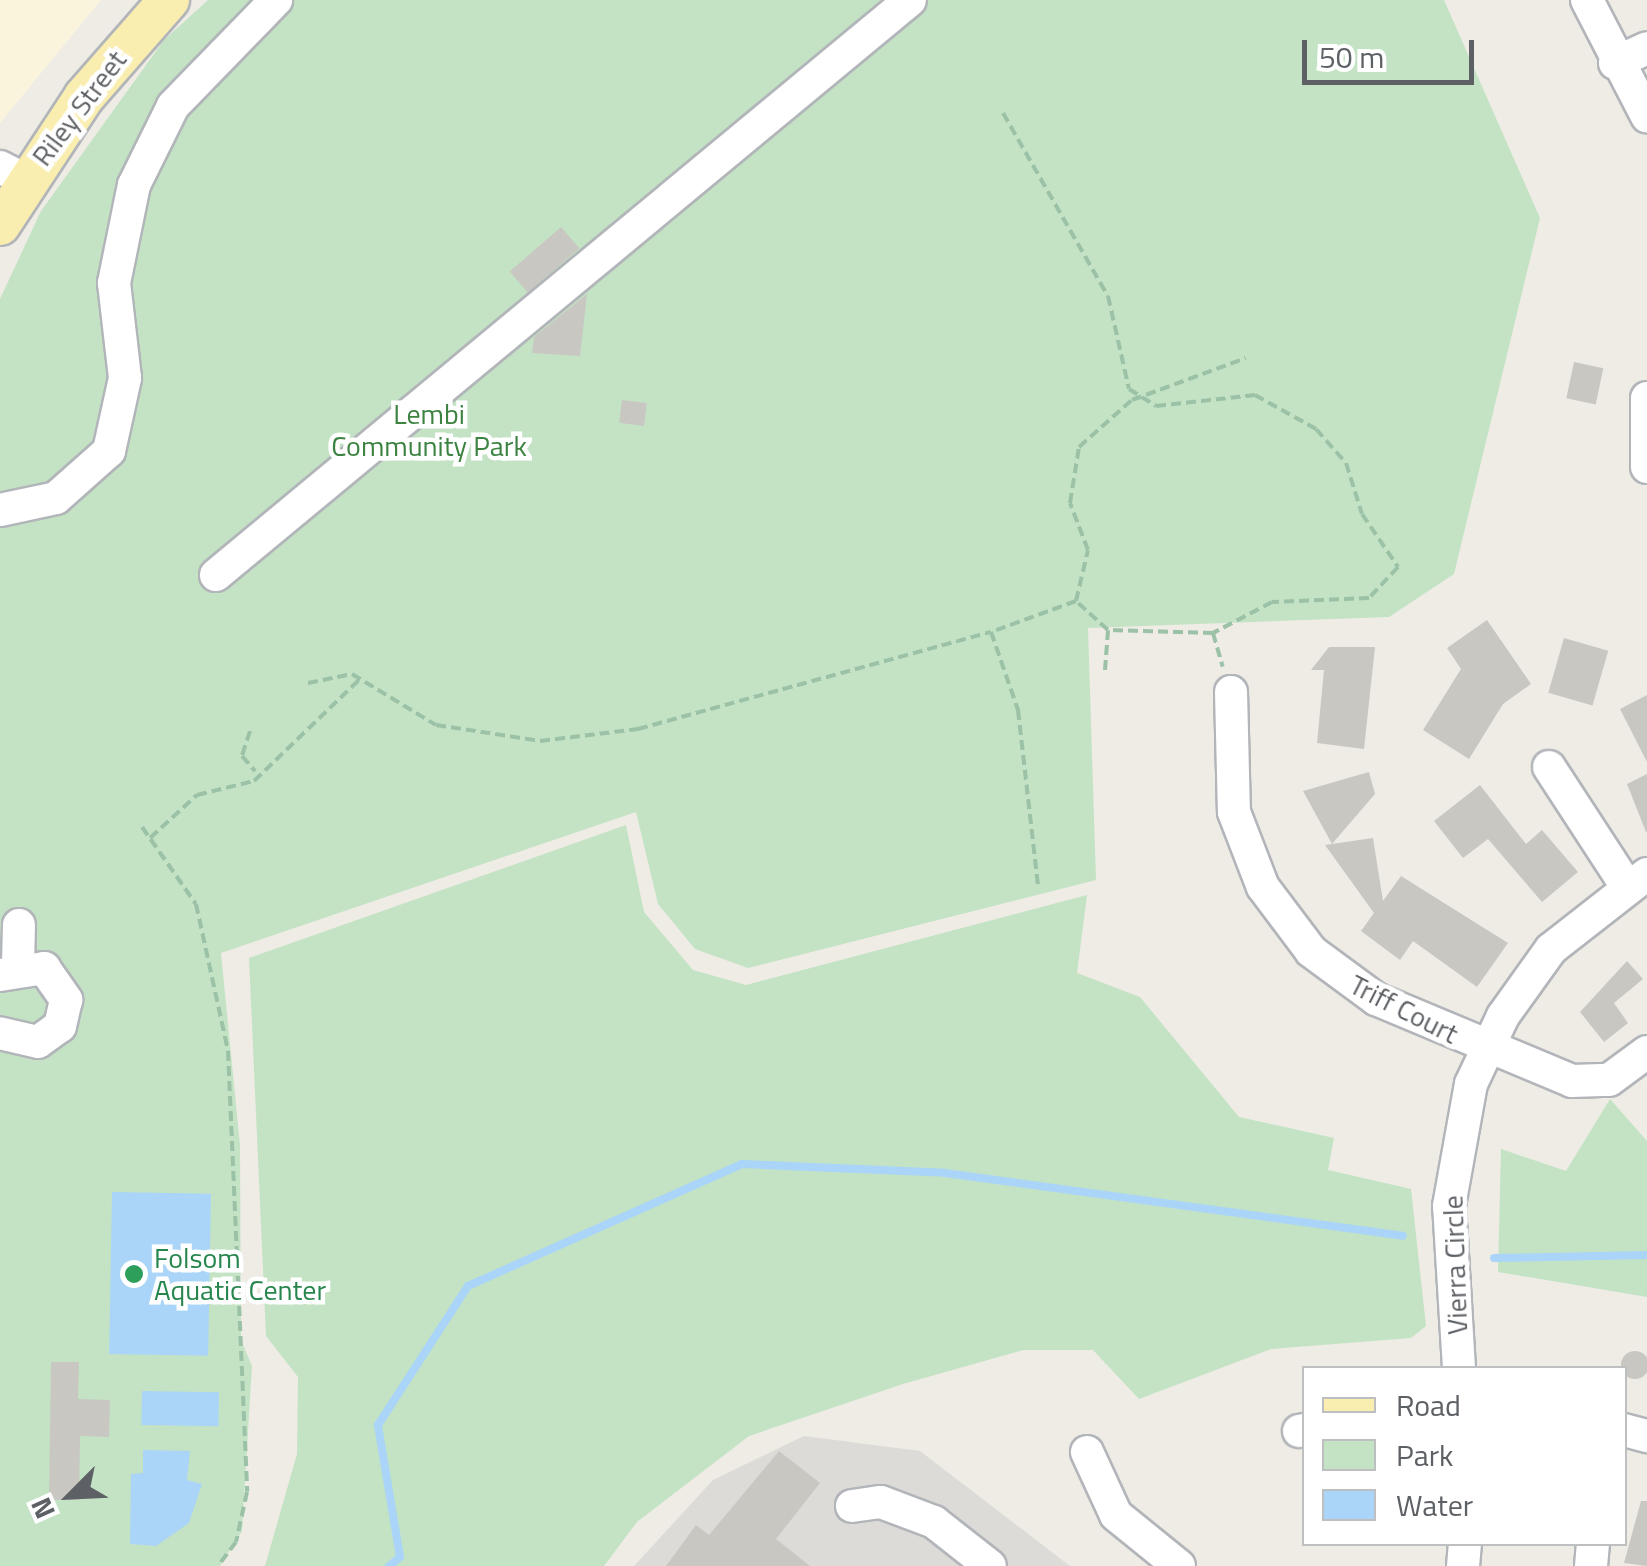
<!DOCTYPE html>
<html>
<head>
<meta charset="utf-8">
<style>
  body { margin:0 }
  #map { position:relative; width:1647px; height:1566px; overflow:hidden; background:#eeece5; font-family:"Titillium Web",sans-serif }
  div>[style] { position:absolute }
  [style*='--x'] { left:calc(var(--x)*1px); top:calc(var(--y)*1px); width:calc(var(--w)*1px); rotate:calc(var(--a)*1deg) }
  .commercial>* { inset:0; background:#fbf4dd }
  .industrial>* { inset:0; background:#dddbd7 }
  .green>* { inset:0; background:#c3e3c4 }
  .water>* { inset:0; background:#aad5f8; transform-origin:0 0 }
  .stream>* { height:8px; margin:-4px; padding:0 4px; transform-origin:4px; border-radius:4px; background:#aad5f8 }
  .building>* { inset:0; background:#c9c7c2; transform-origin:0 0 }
  .round { border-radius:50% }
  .path>* { height:4px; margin-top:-2px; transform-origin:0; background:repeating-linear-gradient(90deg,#9bc1a7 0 10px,transparent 0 15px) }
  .roads { filter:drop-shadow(2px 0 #b2b5b9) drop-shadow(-2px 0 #b2b5b9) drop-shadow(0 2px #b2b5b9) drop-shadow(0 -2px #b2b5b9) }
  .minor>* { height:32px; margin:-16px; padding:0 16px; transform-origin:16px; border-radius:16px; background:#fff }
  .major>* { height:40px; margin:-20px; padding:0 20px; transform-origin:20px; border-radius:20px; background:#f9eeaf }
  .dots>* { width:28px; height:28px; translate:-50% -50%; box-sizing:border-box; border:5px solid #fff; border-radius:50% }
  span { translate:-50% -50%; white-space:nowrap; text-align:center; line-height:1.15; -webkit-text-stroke:9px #fff; paint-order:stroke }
  .street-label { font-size:28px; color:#5d6064 }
  .park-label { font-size:28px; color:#3c8341 }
  .leisure-label { font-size:28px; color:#27864d }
  .left { translate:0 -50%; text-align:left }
  .legend { position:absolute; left:1302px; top:1366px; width:325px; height:180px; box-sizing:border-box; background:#fff; border:2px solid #bebfc1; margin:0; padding:12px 18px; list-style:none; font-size:30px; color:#5d6064 }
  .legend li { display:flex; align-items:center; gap:20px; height:50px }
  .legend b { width:50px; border:2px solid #bebfc1 }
  .north { position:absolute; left:20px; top:1446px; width:100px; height:100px; -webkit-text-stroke:8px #fff; paint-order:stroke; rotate:246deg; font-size:28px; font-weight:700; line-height:40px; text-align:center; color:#5d6064 }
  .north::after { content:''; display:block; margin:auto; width:35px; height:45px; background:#5d6064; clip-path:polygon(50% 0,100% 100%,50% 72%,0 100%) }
  .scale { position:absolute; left:1302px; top:40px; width:172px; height:45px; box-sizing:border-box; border:5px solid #5d6064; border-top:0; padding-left:12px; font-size:30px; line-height:35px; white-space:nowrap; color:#5d6064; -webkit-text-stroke:8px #fff; paint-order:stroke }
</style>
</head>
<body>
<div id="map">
  <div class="commercial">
    <div style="clip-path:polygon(0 0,101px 0,0 123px)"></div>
  </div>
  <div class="industrial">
    <div style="clip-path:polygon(804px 1436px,920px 1451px,1070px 1566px,634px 1566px,713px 1480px)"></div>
  </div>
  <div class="green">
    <div style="clip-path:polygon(208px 0,1444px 0,1540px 218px,1454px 574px,1389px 617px,1088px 628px,1096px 880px,748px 968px,695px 949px,658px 904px,636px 812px,221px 953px,240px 1145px,241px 1340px,252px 1366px,242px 1531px,220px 1566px,0 1566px,0 299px,41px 211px,164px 40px)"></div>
    <div style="clip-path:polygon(626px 825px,644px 912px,693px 970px,746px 985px,1087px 895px,1077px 973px,1140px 997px,1239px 1117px,1334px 1138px,1328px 1170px,1411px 1189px,1426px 1326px,1411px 1338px,1271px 1349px,1139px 1399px,1093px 1350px,1023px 1350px,903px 1384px,749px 1436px,637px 1522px,604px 1566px,265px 1566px,297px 1454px,298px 1377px,266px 1336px,249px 958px)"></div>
    <div style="clip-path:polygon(1610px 1099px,1647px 1141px,1647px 1297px,1498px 1272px,1501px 1149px,1566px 1171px)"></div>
  </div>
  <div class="water">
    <div style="left:112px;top:1192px;width:99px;height:162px;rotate:1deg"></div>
    <div style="left:142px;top:1391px;width:77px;height:34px;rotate:1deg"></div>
    <div style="clip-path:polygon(143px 1450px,190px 1451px,187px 1480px,202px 1484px,189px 1523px,156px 1546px,130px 1544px,131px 1474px,143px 1473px)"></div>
  </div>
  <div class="stream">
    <div style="--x:1494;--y:1258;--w:153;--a:-1.1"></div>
    <div style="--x:389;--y:1566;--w:14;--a:-39"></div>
    <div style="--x:400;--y:1557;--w:134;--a:-99.5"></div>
    <div style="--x:378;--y:1425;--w:166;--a:-57.1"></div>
    <div style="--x:468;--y:1286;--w:300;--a:-24"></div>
    <div style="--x:742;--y:1164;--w:203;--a:2.5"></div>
    <div style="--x:945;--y:1173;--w:462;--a:7.8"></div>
  </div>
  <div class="building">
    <div style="left:561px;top:227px;width:28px;height:68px;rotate:49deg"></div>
    <div style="clip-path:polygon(587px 294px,580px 356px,532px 353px,534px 337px)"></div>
    <div style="left:1574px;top:362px;width:30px;height:37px;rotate:12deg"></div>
    <div style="left:622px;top:400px;width:25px;height:23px;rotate:7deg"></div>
    <div style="clip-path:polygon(1487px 620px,1531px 684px,1503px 704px,1469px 759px,1423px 730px,1461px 669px,1447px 648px)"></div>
    <div style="left:1564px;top:638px;width:46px;height:57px;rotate:16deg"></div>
    <div style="clip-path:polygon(1329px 647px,1375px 647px,1364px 749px,1317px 743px,1324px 670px,1311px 670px)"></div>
    <div style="clip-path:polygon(1647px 695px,1647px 762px,1620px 709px)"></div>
    <div style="clip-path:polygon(1369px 772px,1375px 794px,1332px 844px,1303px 791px)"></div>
    <div style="clip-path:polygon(1647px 774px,1647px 832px,1646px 832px,1627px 784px)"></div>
    <div style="clip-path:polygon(1480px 785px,1526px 844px,1542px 830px,1578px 872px,1542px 902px,1488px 839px,1463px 858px,1434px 821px)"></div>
    <div style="clip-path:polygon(1373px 838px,1383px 901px,1401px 876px,1508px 943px,1477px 987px,1413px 941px,1400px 960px,1361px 931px,1374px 913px,1325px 845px)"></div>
    <div style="clip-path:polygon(1627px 961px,1643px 979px,1614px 1003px,1628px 1023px,1604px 1042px,1580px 1012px)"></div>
    <div class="round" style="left:1621px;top:1351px;width:28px;height:28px"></div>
    <div style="clip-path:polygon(51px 1362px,79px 1362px,78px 1399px,110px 1400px,109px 1437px,80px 1436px,79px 1500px,49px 1500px)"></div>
    <div style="clip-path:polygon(779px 1451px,820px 1483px,776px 1539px,810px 1566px,666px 1566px,696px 1525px,709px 1535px)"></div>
    <div style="clip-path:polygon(1641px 1501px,1647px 1501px,1647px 1566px,1624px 1563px)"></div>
  </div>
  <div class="path">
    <div style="--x:1003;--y:113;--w:211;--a:60.2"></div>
    <div style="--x:1108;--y:296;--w:95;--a:77.3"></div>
    <div style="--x:1129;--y:389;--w:32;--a:32"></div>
    <div style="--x:1156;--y:406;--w:100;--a:-6.3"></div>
    <div style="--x:1255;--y:395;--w:70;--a:29.1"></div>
    <div style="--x:1316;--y:429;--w:45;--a:48.6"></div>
    <div style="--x:1346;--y:463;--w:53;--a:72.6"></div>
    <div style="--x:1362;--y:514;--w:64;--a:55.8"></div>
    <div style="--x:1398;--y:567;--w:42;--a:133.1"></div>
    <div style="--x:1369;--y:598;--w:97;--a:177.6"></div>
    <div style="--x:1272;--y:602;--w:67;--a:152.3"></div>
    <div style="--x:1213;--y:633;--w:105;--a:-178.4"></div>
    <div style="--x:1108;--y:630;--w:43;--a:-137.8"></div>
    <div style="--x:1076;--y:601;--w:90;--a:160"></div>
    <div style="--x:991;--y:632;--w:83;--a:70.9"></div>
    <div style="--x:1018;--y:710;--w:177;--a:83.5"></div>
    <div style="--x:1076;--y:601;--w:52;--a:-76.8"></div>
    <div style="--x:1088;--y:550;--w:50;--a:-111"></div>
    <div style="--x:1070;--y:503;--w:57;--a:-80.9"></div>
    <div style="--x:1079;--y:447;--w:71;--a:-41.6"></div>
    <div style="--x:1132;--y:400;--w:121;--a:-20.2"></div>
    <div style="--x:1213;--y:633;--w:35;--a:74"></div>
    <div style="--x:1105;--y:670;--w:40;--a:-85.7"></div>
    <div style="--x:308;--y:683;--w:45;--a:-11.6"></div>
    <div style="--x:352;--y:674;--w:98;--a:31.3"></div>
    <div style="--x:436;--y:725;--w:105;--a:8.7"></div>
    <div style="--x:540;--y:741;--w:99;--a:-7"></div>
    <div style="--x:638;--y:729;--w:366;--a:-15.4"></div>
    <div style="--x:250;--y:731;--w:26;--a:108"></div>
    <div style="--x:242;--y:756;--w:20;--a:49"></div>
    <div style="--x:142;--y:827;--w:94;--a:55"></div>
    <div style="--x:196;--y:904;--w:150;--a:77.7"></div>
    <div style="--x:228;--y:1051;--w:441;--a:87.5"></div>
    <div style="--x:247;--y:1492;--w:51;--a:102.4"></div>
    <div style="--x:236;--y:1542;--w:30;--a:127"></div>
    <div style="--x:150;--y:838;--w:64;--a:-42.5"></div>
    <div style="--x:197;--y:795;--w:59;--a:-13.8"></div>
    <div style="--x:254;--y:781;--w:146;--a:-43.9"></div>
  </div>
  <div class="roads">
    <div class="minor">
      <div style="--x:1587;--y:0;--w:131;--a:62.7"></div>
      <div style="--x:1615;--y:63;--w:35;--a:-25"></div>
      <div style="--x:0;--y:167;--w:28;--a:27"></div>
      <div style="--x:1647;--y:398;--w:69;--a:90"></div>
      <div style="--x:0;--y:510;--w:57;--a:-12.1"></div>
      <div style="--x:56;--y:498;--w:71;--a:-41.6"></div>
      <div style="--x:109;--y:451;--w:75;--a:-77.6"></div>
      <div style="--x:125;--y:378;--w:96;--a:-96.6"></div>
      <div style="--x:114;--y:283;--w:100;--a:-78.5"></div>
      <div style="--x:134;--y:185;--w:88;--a:-63.7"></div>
      <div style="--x:173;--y:106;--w:148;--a:-45.8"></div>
      <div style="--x:216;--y:575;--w:901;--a:-39.64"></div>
      <div style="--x:1231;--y:692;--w:120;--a:88.6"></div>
      <div style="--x:1234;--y:812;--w:80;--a:68.9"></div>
      <div style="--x:1263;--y:887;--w:80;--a:53.1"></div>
      <div style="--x:1311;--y:951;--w:81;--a:36.4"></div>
      <div style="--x:1376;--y:999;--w:212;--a:22.7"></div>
      <div style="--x:1572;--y:1081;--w:37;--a:-2"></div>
      <div style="--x:1609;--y:1080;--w:47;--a:-36.4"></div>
      <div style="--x:1549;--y:767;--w:141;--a:56.9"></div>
      <div style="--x:18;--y:965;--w:40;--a:-88.6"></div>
      <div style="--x:0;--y:975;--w:45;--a:-9"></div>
      <div style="--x:44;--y:968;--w:39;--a:55"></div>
      <div style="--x:66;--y:1000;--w:27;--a:103"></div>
      <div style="--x:60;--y:1026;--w:27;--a:144"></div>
      <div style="--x:38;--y:1042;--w:39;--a:-167"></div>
      <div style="--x:1459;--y:1368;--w:162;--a:-93.5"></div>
      <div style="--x:1449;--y:1206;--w:124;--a:-79.8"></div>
      <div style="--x:1471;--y:1084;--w:75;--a:-64.8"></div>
      <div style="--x:1503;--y:1016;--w:82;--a:-54.4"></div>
      <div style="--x:1551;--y:949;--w:122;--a:-38"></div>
      <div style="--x:1624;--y:1430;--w:24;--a:15"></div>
      <div style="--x:1299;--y:1431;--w:5;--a:-11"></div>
      <div style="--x:1087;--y:1452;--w:69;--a:65.3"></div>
      <div style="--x:1116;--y:1515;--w:81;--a:39"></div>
      <div style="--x:852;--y:1506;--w:29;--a:-8"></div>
      <div style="--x:881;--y:1502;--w:57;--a:20.7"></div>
      <div style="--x:934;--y:1522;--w:71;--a:38.2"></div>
      <div style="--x:1463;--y:1566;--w:22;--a:-85"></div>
      <div style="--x:1591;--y:1566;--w:22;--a:-85"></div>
    </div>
    <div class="major">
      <div style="--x:0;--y:225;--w:153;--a:-56.7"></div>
      <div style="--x:84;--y:97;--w:129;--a:-48.8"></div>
    </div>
  </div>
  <div class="dots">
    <div style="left:134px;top:1274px;background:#2e9e5b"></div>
  </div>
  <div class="street-label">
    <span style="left:79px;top:108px;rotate:-53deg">Riley Street</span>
    <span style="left:1404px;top:1009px;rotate:27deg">Triff Court</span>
    <span style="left:1455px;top:1265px;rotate:-92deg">Vierra Circle</span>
  </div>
  <div class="park-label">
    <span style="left:429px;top:430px">Lembi<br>Community Park</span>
  </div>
  <div class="leisure-label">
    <span class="left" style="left:154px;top:1274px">Folsom<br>Aquatic Center</span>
  </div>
  <ul class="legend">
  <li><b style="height:12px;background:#f9eeaf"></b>Road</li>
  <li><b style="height:28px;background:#c3e3c4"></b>Park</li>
  <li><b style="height:28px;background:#aad5f8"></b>Water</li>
  </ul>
  <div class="north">N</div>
  <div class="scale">50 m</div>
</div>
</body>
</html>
